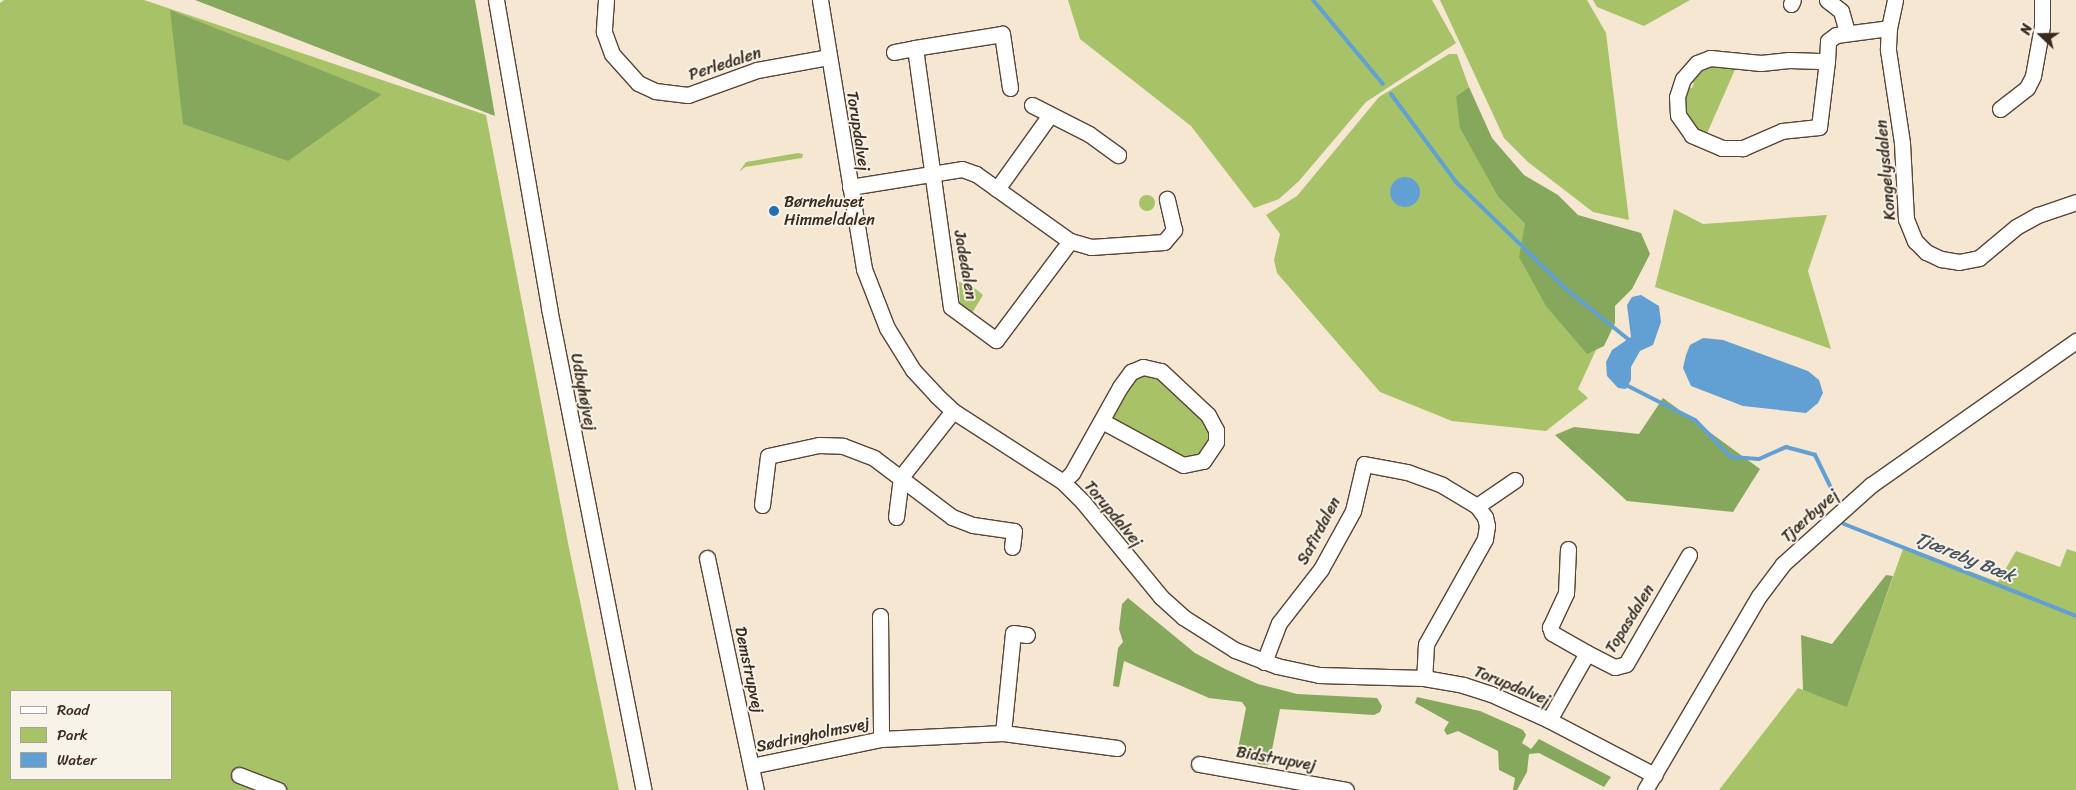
<!DOCTYPE html>
<html>
<head>
<meta charset="utf-8">
<style>
  body { margin:0 }
  #map { position:relative; width:2076px; height:790px; overflow:hidden; background:#f5e7d2; font-family:Sriracha,sans-serif }
  div>[style] { position:absolute }
  [style*='--x'] { left:calc(var(--x)*1px); top:calc(var(--y)*1px); width:calc(var(--w)*1px); rotate:calc(var(--a)*1deg) }
  .green>* { inset:0; background:#a8c268 }
  .round { border-radius:50% }
  .forest>* { inset:0; background:#86a85c }
  .water>* { inset:0; background:#62a0d4 }
  .stream>* { height:4px; margin:-2px; padding:0 2px; transform-origin:2px; border-radius:2px; background:#62a0d4 }
  .roads { filter:drop-shadow(1px 0 #574639) drop-shadow(-1px 0 #574639) drop-shadow(0 1px #574639) drop-shadow(0 -1px #574639) }
  .minor>* { height:15px; margin:-7.5px; padding:0 7.5px; transform-origin:7.5px; border-radius:7.5px; background:#fff }
  .dots>* { width:14px; height:14px; translate:-50% -50%; box-sizing:border-box; border:2px solid #f7f3e8; border-radius:50% }
  span { translate:-50% -50%; white-space:nowrap; text-align:center; line-height:1.15; -webkit-text-stroke:4px #f7f3e8; paint-order:stroke }
  .street-label { font-size:16px; color:#3b2a1e }
  .poi-label { font-size:16px; color:#3b2a1e }
  .left { translate:0 -50%; text-align:left }
  .water-label { font-size:18px; color:#49535e; font-style:italic }
  .legend { position:absolute; left:10px; top:690px; width:162px; height:90px; box-sizing:border-box; background:#f7f3e8; border:1px solid #aca397; margin:0; padding:6px 9px; list-style:none; font-size:15px; color:#3b2a1e }
  .legend li { display:flex; align-items:center; gap:10px; height:25px }
  .legend b { width:25px; border:1px solid #aca397 }
  .north { position:absolute; left:2016px; top:10px; width:50px; height:50px; -webkit-text-stroke:4px #f7f3e8; paint-order:stroke; rotate:291deg; font-size:14px; font-weight:700; line-height:20px; text-align:center; color:#3b2a1e }
  .north::after { content:''; display:block; margin:auto; width:18px; height:22px; background:#3b2a1e; clip-path:polygon(50% 0,100% 100%,50% 72%,0 100%) }
</style>
</head>
<body>
<div id="map">
  <div class="green">
    <div style="clip-path:polygon(evenodd,4px 0,144px 0,486px 115px,569px 548px,619px 790px,0 790px,0 3px,4px 0,11px 691px,171px 691px,171px 779px,11px 779px,11px 691px)"></div>
    <div style="clip-path:polygon(1068px 0,1432px 0,1456px 43px,1366px 102px,1299px 181px,1279px 199px,1254px 208px,1191px 126px,1080px 39px)"></div>
    <div style="clip-path:polygon(1440px 0,1587px 0,1606px 33px,1629px 220px,1593px 212px,1528px 162px,1504px 138px)"></div>
    <div style="clip-path:polygon(1593px 0,1690px 0,1644px 26px,1597px 7px)"></div>
    <div style="clip-path:polygon(1449px 54px,1457px 54px,1469px 87px,1456px 96px,1499px 198px,1525px 224px,1606px 328px,1578px 389px,1588px 398px,1546px 431px,1452px 421px,1380px 392px,1277px 273px,1274px 260px,1280px 234px,1266px 215px,1297px 196px,1379px 97px)"></div>
    <div style="clip-path:polygon(1710px 63px,1737px 65px,1705px 138px,1684px 116px,1683px 93px,1685px 85px,1692px 88px,1694px 83px,1688px 80px,1691px 74px)"></div>
    <div style="clip-path:polygon(798px 153px,803px 154px,802px 158px,745px 167px,739px 172px,746px 162px)"></div>
    <div class="round" style="left:1139px;top:195px;width:16px;height:16px"></div>
    <div style="clip-path:polygon(1674px 209px,1703px 224px,1827px 215px,1808px 271px,1831px 349px,1655px 287px)"></div>
    <div style="clip-path:polygon(959px 282px,972px 286px,983px 295px,972px 313px,960px 304px)"></div>
    <div style="clip-path:polygon(1139px 374px,1157px 375px,1202px 415px,1211px 436px,1204px 453px,1187px 461px,1111px 418px,1128px 382px)"></div>
    <div style="clip-path:polygon(1904px 546px,1998px 582px,2016px 551px,2060px 567px,2067px 549px,2076px 552px,2076px 790px,1719px 790px,1798px 688px,1847px 706px)"></div>
  </div>
  <div class="forest">
    <div style="clip-path:polygon(195px 0,475px 0,495px 116px)"></div>
    <div style="clip-path:polygon(170px 10px,381px 94px,382px 94px,288px 161px,183px 124px)"></div>
    <div style="clip-path:polygon(1469px 87px,1492px 138px,1524px 175px,1558px 195px,1578px 215px,1641px 233px,1650px 254px,1632px 289px,1615px 306px,1615px 323px,1604px 346px,1587px 354px,1546px 306px,1519px 257px,1525px 224px,1499px 198px,1460px 128px,1456px 96px)"></div>
    <div style="clip-path:polygon(1663px 398px,1760px 469px,1733px 512px,1627px 501px,1555px 435px,1574px 427px,1639px 434px)"></div>
    <div style="clip-path:polygon(1886px 575px,1893px 576px,1847px 707px,1803px 690px,1801px 635px,1832px 644px)"></div>
    <div style="clip-path:polygon(1128px 598px,1195px 653px,1225px 669px,1258px 684px,1297px 694px,1377px 698px,1382px 706px,1380px 712px,1374px 715px,1280px 709px,1269px 765px,1258px 764px,1251px 751px,1238px 749px,1246px 708px,1242px 702px,1209px 698px,1124px 661px,1119px 687px,1113px 686px,1118px 648px,1123px 642px,1119px 629px,1122px 604px)"></div>
    <div style="clip-path:polygon(1417px 697px,1480px 711px,1523px 730px,1526px 735px,1522px 743px,1531px 749px,1539px 739px,1611px 777px,1604px 787px,1539px 753px,1529px 754px,1527px 772px,1517px 790px,1513px 790px,1515px 778px,1499px 770px,1498px 751px,1458px 731px,1447px 735px,1444px 730px,1449px 722px,1415px 703px)"></div>
  </div>
  <div class="water">
    <div class="round" style="left:1390px;top:177px;width:30px;height:30px"></div>
    <div style="clip-path:polygon(1641px 295px,1659px 306px,1661px 322px,1653px 345px,1640px 351px,1631px 367px,1631px 380px,1626px 389px,1618px 388px,1607px 376px,1606px 362px,1612px 350px,1631px 337px,1627px 305px,1632px 297px)"></div>
    <div style="clip-path:polygon(1703px 338px,1723px 340px,1808px 371px,1819px 380px,1823px 393px,1818px 403px,1806px 413px,1743px 406px,1691px 386px,1683px 368px,1686px 355px,1690px 345px)"></div>
  </div>
  <div class="stream">
    <div style="--x:1313;--y:0;--w:109;--a:50.2"></div>
    <div style="--x:1391;--y:94;--w:109;--a:53.5"></div>
    <div style="--x:1456;--y:182;--w:153;--a:44.2"></div>
    <div style="--x:1566;--y:289;--w:80;--a:38.9"></div>
    <div style="--x:1628;--y:386;--w:75;--a:26.9"></div>
    <div style="--x:1695;--y:420;--w:52;--a:45.8"></div>
    <div style="--x:1731;--y:457;--w:28;--a:4"></div>
    <div style="--x:1759;--y:459;--w:30;--a:-24"></div>
    <div style="--x:1786;--y:447;--w:30;--a:15"></div>
    <div style="--x:1815;--y:455;--w:48;--a:64"></div>
    <div style="--x:1844;--y:524;--w:250;--a:21.6"></div>
  </div>
  <div class="roads">
    <div class="minor">
      <div style="--x:496;--y:0;--w:313;--a:80.2"></div>
      <div style="--x:549;--y:308;--w:491;--a:78.9"></div>
      <div style="--x:606;--y:0;--w:32;--a:94"></div>
      <div style="--x:604;--y:32;--w:23;--a:70"></div>
      <div style="--x:612;--y:54;--w:39;--a:48"></div>
      <div style="--x:638;--y:83;--w:19;--a:25"></div>
      <div style="--x:655;--y:91;--w:33;--a:7"></div>
      <div style="--x:688;--y:95;--w:73;--a:-19.9"></div>
      <div style="--x:757;--y:70;--w:72;--a:-10.4"></div>
      <div style="--x:820;--y:0;--w:273;--a:80.7"></div>
      <div style="--x:864;--y:269;--w:63;--a:68.7"></div>
      <div style="--x:887;--y:328;--w:49;--a:58.2"></div>
      <div style="--x:913;--y:370;--w:35;--a:47"></div>
      <div style="--x:937;--y:396;--w:22;--a:43"></div>
      <div style="--x:953;--y:411;--w:131;--a:32.8"></div>
      <div style="--x:1063;--y:482;--w:28;--a:45"></div>
      <div style="--x:1083;--y:502;--w:123;--a:50.6"></div>
      <div style="--x:1161;--y:597;--w:30;--a:42"></div>
      <div style="--x:1183;--y:617;--w:62;--a:32.4"></div>
      <div style="--x:1235;--y:650;--w:45;--a:20.9"></div>
      <div style="--x:1277;--y:666;--w:43;--a:12.1"></div>
      <div style="--x:1319;--y:675;--w:105;--a:1.6"></div>
      <div style="--x:1424;--y:678;--w:40;--a:10"></div>
      <div style="--x:1463;--y:685;--w:29;--a:18"></div>
      <div style="--x:1491;--y:694;--w:64;--a:24.1"></div>
      <div style="--x:1549;--y:720;--w:119;--a:27.6"></div>
      <div style="--x:1827;--y:0;--w:18;--a:38"></div>
      <div style="--x:1841;--y:11;--w:22;--a:74"></div>
      <div style="--x:1895;--y:0;--w:29;--a:102"></div>
      <div style="--x:1889;--y:28;--w:22;--a:93"></div>
      <div style="--x:1888;--y:50;--w:94;--a:81.4"></div>
      <div style="--x:1902;--y:143;--w:76;--a:87"></div>
      <div style="--x:1906;--y:219;--w:24;--a:68"></div>
      <div style="--x:1915;--y:241;--w:16;--a:45"></div>
      <div style="--x:1926;--y:252;--w:17;--a:25"></div>
      <div style="--x:1941;--y:259;--w:18;--a:9"></div>
      <div style="--x:1959;--y:262;--w:20;--a:-11"></div>
      <div style="--x:1979;--y:258;--w:48;--a:-40"></div>
      <div style="--x:2016;--y:227;--w:25;--a:-29"></div>
      <div style="--x:2038;--y:215;--w:40;--a:-18.9"></div>
      <div style="--x:1791;--y:4;--w:4;--a:-63"></div>
      <div style="--x:894;--y:52;--w:21;--a:-11"></div>
      <div style="--x:1827;--y:61;--w:66;--a:96.9"></div>
      <div style="--x:1819;--y:127;--w:37;--a:174"></div>
      <div style="--x:1782;--y:131;--w:43;--a:156.4"></div>
      <div style="--x:1743;--y:148;--w:21;--a:180"></div>
      <div style="--x:1722;--y:148;--w:33;--a:-157"></div>
      <div style="--x:1692;--y:135;--w:24;--a:-125"></div>
      <div style="--x:1678;--y:115;--w:18;--a:-93"></div>
      <div style="--x:1677;--y:97;--w:19;--a:-72"></div>
      <div style="--x:1683;--y:79;--w:21;--a:-49"></div>
      <div style="--x:1697;--y:63;--w:14;--a:-21"></div>
      <div style="--x:1710;--y:58;--w:51;--a:5.6"></div>
      <div style="--x:1761;--y:63;--w:28;--a:-6"></div>
      <div style="--x:1789;--y:60;--w:38;--a:2"></div>
      <div style="--x:1827;--y:61;--w:20;--a:-87"></div>
      <div style="--x:1828;--y:41;--w:10;--a:-37"></div>
      <div style="--x:1836;--y:35;--w:53;--a:-7.5"></div>
      <div style="--x:1010;--y:88;--w:55;--a:-98.4"></div>
      <div style="--x:1002;--y:34;--w:88;--a:170.9"></div>
      <div style="--x:915;--y:48;--w:261;--a:82.1"></div>
      <div style="--x:951;--y:307;--w:56;--a:36.3"></div>
      <div style="--x:996;--y:340;--w:124;--a:-53.2"></div>
      <div style="--x:1032;--y:105;--w:64;--a:27"></div>
      <div style="--x:1089;--y:134;--w:36;--a:36"></div>
      <div style="--x:2000;--y:109;--w:34;--a:-38"></div>
      <div style="--x:2027;--y:88;--w:13;--a:-63"></div>
      <div style="--x:2033;--y:76;--w:51;--a:-79.8"></div>
      <div style="--x:2042;--y:26;--w:26;--a:-90"></div>
      <div style="--x:850;--y:187;--w:113;--a:-9.1"></div>
      <div style="--x:962;--y:169;--w:15;--a:20"></div>
      <div style="--x:976;--y:174;--w:115;--a:35.5"></div>
      <div style="--x:1070;--y:241;--w:22;--a:16"></div>
      <div style="--x:1091;--y:247;--w:73;--a:-3.9"></div>
      <div style="--x:1164;--y:242;--w:16;--a:-50"></div>
      <div style="--x:1174;--y:230;--w:32;--a:-103"></div>
      <div style="--x:997;--y:189;--w:91;--a:-54.4"></div>
      <div style="--x:1063;--y:482;--w:13;--a:-45"></div>
      <div style="--x:1072;--y:473;--w:98;--a:-60.8"></div>
      <div style="--x:1120;--y:387;--w:19;--a:-54"></div>
      <div style="--x:1131;--y:372;--w:13;--a:-23"></div>
      <div style="--x:1143;--y:367;--w:18;--a:13"></div>
      <div style="--x:1161;--y:371;--w:64;--a:43.1"></div>
      <div style="--x:1208;--y:415;--w:17;--a:62"></div>
      <div style="--x:1216;--y:430;--w:12;--a:90"></div>
      <div style="--x:1216;--y:442;--w:23;--a:124"></div>
      <div style="--x:1203;--y:461;--w:20;--a:169"></div>
      <div style="--x:1183;--y:465;--w:92;--a:-151.5"></div>
      <div style="--x:762;--y:505;--w:49;--a:-83"></div>
      <div style="--x:768;--y:456;--w:52;--a:-12.2"></div>
      <div style="--x:819;--y:445;--w:24;--a:2"></div>
      <div style="--x:843;--y:446;--w:33;--a:21"></div>
      <div style="--x:874;--y:458;--w:98;--a:37.1"></div>
      <div style="--x:952;--y:517;--w:22;--a:21"></div>
      <div style="--x:973;--y:525;--w:41;--a:8.3"></div>
      <div style="--x:1014;--y:531;--w:16;--a:97"></div>
      <div style="--x:1477;--y:506;--w:46;--a:-34.4"></div>
      <div style="--x:896;--y:517;--w:40;--a:-82.9"></div>
      <div style="--x:901;--y:477;--w:84;--a:-51.8"></div>
      <div style="--x:1568;--y:549;--w:44;--a:92.6"></div>
      <div style="--x:1566;--y:593;--w:38;--a:115"></div>
      <div style="--x:1550;--y:627;--w:6;--a:72"></div>
      <div style="--x:1552;--y:633;--w:40;--a:29.7"></div>
      <div style="--x:707;--y:558;--w:237;--a:78.1"></div>
      <div style="--x:880;--y:616;--w:123;--a:89.5"></div>
      <div style="--x:1264;--y:662;--w:42;--a:-69"></div>
      <div style="--x:1279;--y:623;--w:68;--a:-52.1"></div>
      <div style="--x:1321;--y:569;--w:66;--a:-61.1"></div>
      <div style="--x:1353;--y:511;--w:48;--a:-76.8"></div>
      <div style="--x:1364;--y:464;--w:44;--a:10.5"></div>
      <div style="--x:1407;--y:472;--w:37;--a:20"></div>
      <div style="--x:1442;--y:485;--w:41;--a:31"></div>
      <div style="--x:1477;--y:506;--w:14;--a:54"></div>
      <div style="--x:1485;--y:517;--w:9;--a:77"></div>
      <div style="--x:1487;--y:526;--w:13;--a:99"></div>
      <div style="--x:1485;--y:539;--w:120;--a:119.3"></div>
      <div style="--x:1426;--y:644;--w:34;--a:93"></div>
      <div style="--x:1549;--y:720;--w:77;--a:-60.4"></div>
      <div style="--x:1587;--y:653;--w:31;--a:27"></div>
      <div style="--x:1615;--y:667;--w:11;--a:-15"></div>
      <div style="--x:1626;--y:664;--w:126;--a:-60"></div>
      <div style="--x:1003;--y:733;--w:100;--a:-84.3"></div>
      <div style="--x:1013;--y:633;--w:14;--a:8"></div>
      <div style="--x:1199;--y:764;--w:149;--a:10"></div>
      <div style="--x:751;--y:766;--w:133;--a:-11.7"></div>
      <div style="--x:881;--y:739;--w:122;--a:-2.8"></div>
      <div style="--x:1003;--y:733;--w:115;--a:7.5"></div>
      <div style="--x:239;--y:775;--w:42;--a:21"></div>
      <div style="--x:1645;--y:790;--w:225;--a:-59.6"></div>
      <div style="--x:1759;--y:596;--w:40;--a:-53"></div>
      <div style="--x:1783;--y:564;--w:118;--a:-41.9"></div>
      <div style="--x:1871;--y:485;--w:251;--a:-35.1"></div>
    </div>
  </div>
  <div class="dots">
    <div style="left:774px;top:211px;background:#1f6fb2"></div>
  </div>
  <div class="street-label">
    <span style="left:725px;top:64px;rotate:-18deg">Perledalen</span>
    <span style="left:858px;top:131px;rotate:81deg">Torupdalvej</span>
    <span style="left:1886px;top:170px;rotate:-95deg">Kongelysdalen</span>
    <span style="left:965px;top:265px;rotate:80deg">Jadedalen</span>
    <span style="left:583px;top:392px;rotate:79deg">Udbyhøjvej</span>
    <span style="left:1113px;top:514px;rotate:50deg">Torupdalvej</span>
    <span style="left:1810px;top:516px;rotate:-42deg">Tjærbyvej</span>
    <span style="left:1319px;top:531px;rotate:-62deg">Safirdalen</span>
    <span style="left:1630px;top:619px;rotate:-58deg">Topasdalen</span>
    <span style="left:749px;top:670px;rotate:78deg">Demstrupvej</span>
    <span style="left:1512px;top:686px;rotate:22deg">Torupdalvej</span>
    <span style="left:813px;top:735px;rotate:-12deg">Sødringholmsvej</span>
    <span style="left:1276px;top:759px;rotate:10deg">Bidstrupvej</span>
  </div>
  <div class="poi-label">
    <span class="left" style="left:784px;top:211px">Børnehuset<br>Himmeldalen</span>
  </div>
  <div class="water-label">
    <span style="left:1965px;top:557px;rotate:22deg">Tjæreby Bæk</span>
  </div>
  <ul class="legend">
  <li><b style="height:6px;background:#fff"></b>Road</li>
  <li><b style="height:14px;background:#a8c268"></b>Park</li>
  <li><b style="height:14px;background:#62a0d4"></b>Water</li>
  </ul>
  <div class="north">N</div>
</div>
</body>
</html>
